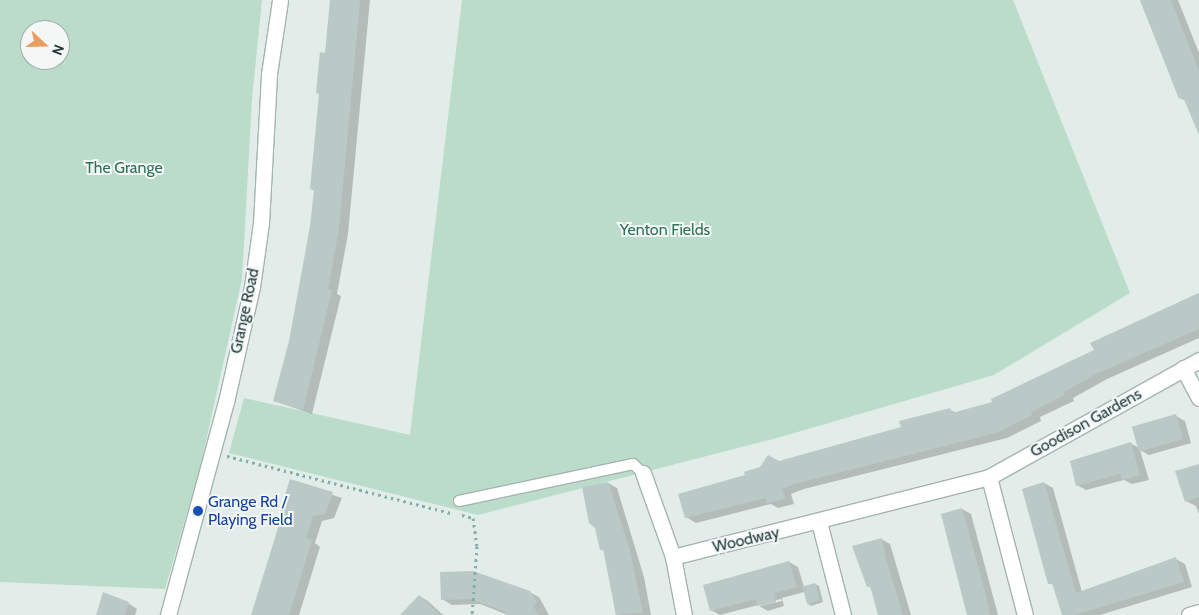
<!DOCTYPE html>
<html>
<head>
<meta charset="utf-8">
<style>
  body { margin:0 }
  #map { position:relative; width:1199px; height:615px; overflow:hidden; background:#e2ece9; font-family:Cabin,sans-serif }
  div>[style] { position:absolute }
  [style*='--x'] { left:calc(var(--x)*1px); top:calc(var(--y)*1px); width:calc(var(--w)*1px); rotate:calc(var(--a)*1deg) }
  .green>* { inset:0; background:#bcdccb }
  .shadow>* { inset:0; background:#0003 }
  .building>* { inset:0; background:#bbc9c6; transform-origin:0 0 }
  .path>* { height:3px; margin-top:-1.5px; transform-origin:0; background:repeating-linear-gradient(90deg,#84aea8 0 2.5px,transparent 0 6.5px) }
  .roads { filter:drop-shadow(1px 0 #a5b4b1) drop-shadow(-1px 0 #a5b4b1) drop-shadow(0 1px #a5b4b1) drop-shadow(0 -1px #a5b4b1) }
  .lane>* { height:10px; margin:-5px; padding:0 5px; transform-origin:5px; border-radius:5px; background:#fff }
  .street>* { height:15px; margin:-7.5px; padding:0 7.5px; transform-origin:7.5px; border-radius:7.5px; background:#fff }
  .dots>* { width:14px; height:14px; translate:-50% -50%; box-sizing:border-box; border:2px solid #f3f8f7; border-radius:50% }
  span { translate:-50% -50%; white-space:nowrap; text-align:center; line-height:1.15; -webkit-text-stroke:4px #f3f8f7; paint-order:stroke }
  .park-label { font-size:16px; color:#2f7155 }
  .street-label { font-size:16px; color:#233c3a }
  .transit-label { font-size:16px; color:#164399 }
  .left { translate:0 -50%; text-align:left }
  .north { position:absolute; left:20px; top:20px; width:50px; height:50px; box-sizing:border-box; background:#f3f8f7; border:1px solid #a0adab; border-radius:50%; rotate:111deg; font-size:14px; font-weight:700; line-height:20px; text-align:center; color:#233c3a }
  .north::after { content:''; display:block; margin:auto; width:18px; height:22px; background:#eb9c61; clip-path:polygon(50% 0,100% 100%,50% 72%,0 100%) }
</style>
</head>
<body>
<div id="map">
  <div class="green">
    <div style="clip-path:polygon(evenodd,0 0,262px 0,252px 99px,242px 279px,200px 468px,165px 589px,0 582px,0 0,30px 30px,60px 30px,60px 60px,30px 60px,30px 30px)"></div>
    <div style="clip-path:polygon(462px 0,1013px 0,1130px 293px,994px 375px,777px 438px,478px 515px,229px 453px,244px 398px,410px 435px)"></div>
  </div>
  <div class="shadow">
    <div style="clip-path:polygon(331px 0,370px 0,348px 234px,337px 294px,341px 296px,312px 414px,274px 401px,290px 341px,312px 226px,315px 191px,311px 189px)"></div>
    <div style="clip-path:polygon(1140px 0,1178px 0,1199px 53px,1199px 132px,1186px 101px,1180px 98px)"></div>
    <div style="clip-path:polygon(1199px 293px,1199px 338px,1107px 379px,1073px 398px,1074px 401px,1040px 417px,1041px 421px,1007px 438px,804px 489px,791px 494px,794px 504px,778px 508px,771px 504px,696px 523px,686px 517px,746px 476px,779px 462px,902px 428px,950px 410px,957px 413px,994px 403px,1095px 350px,1092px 343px)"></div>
    <div style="clip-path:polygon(1176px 416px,1185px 421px,1191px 443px,1149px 455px,1140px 450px,1149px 480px,1132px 484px,1124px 480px,1086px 490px,1077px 485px,1130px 443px,1139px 448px)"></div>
    <div style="clip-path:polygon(1199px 465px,1199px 514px,1196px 506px,1186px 501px)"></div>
    <div style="clip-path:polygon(290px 481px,342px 498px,334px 518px,322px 521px,315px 543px,320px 547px,299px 615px,253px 615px,284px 515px)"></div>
    <div style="clip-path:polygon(608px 483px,617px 488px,644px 577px,651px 615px,616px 615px,605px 551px,601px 549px)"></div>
    <div style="clip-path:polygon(1044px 483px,1053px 488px,1082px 592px,1176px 559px,1185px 564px,1192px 587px,1100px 615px,1063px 615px,1055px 586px,1049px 583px,1023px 489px)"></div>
    <div style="clip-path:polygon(962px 509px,971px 514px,998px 615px,968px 615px)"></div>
    <div style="clip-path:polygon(881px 539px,890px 544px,911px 615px,879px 615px,872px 588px,868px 586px)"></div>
    <div style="clip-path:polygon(789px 562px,798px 567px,804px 587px,815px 584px,819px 586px,823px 602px,811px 606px,807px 603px,804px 592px,782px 598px,784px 606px,768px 611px,759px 606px,782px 601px,781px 599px,720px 615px,711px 610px)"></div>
    <div style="clip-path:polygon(529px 592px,539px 597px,549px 615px,508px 615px,480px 604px,452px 605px,442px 599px)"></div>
    <div style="clip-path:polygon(420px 596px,429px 602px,443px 615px,406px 615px)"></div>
    <div style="clip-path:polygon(128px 603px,137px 609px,135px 615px,97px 615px)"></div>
  </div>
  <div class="building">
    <div style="clip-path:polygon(330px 0,360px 0,339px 229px,328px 289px,332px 290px,303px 410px,273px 401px,289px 341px,310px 226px,314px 190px,310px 189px,319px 94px,316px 93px,320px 52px,325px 53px)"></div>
    <div style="clip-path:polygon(1140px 0,1171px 0,1199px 71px,1199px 135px,1183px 97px,1179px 99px)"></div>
    <div style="clip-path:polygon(1199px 293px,1199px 329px,1096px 374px,1064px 392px,1065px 395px,1031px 412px,1032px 415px,996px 433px,794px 484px,782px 489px,785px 499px,767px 503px,766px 498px,685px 518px,678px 494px,745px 475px,744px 472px,760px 467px,768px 455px,779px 461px,901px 427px,899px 421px,915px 417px,950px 408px,952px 413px,992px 402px,991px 399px,1094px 350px,1090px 343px)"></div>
    <div style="left:1176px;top:414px;width:26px;height:46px;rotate:74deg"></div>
    <div style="clip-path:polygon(1131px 442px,1140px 475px,1122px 480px,1120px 474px,1076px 486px,1070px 461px)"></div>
    <div style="clip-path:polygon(1199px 464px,1199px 497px,1185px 502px,1175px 471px)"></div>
    <div style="clip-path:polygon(290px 479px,333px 492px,325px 514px,313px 516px,306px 538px,312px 540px,289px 615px,251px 615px,282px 515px,279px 514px)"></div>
    <div style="clip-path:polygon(608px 482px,629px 547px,643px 613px,616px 615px,603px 549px,600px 550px,595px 528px,589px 523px,582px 487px)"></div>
    <div style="clip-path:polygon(1044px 482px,1076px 593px,1176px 557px,1184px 582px,1075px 615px,1062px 615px,1052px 583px,1048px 584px,1022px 489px)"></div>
    <div style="clip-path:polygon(962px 508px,985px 592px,990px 615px,967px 615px,941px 514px)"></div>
    <div style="clip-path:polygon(882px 538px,886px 559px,903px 615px,878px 615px,870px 586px,867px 587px,852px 546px)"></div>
    <div style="clip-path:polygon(789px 561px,797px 587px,774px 593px,776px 602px,757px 606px,756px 599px,710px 611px,703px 585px)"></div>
    <div style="clip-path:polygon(473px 571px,530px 591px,537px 602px,533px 606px,539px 615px,507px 615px,504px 611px,470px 599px,441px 600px,440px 572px)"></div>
    <div style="left:815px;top:583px;width:18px;height:13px;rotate:74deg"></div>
    <div style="clip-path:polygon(103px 592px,129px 602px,125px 615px,96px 615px)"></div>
    <div style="clip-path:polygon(419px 595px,440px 615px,400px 615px)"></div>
  </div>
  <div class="path">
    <div style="--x:227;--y:456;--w:231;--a:14.3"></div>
    <div style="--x:462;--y:515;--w:11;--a:15"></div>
    <div style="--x:473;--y:518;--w:28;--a:82"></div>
    <div style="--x:477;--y:546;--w:69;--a:94.1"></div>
  </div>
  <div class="roads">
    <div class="lane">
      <div style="--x:459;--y:501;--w:178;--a:-12"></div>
      <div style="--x:633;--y:464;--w:13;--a:42"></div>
    </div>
    <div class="street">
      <div style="--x:1183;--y:368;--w:34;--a:62"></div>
      <div style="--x:643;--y:473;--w:89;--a:70.3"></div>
      <div style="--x:673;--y:557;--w:59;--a:79.3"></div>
      <div style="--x:989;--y:477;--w:143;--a:75.4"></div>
      <div style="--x:819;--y:522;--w:96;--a:75.5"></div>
      <div style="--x:673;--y:557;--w:326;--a:-14.2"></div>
      <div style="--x:989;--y:477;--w:240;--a:-29.1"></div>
      <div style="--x:168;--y:615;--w:221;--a:-74.8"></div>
      <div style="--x:226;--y:402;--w:118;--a:-77.3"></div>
      <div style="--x:252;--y:287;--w:65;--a:-82"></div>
      <div style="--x:261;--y:223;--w:149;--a:-86.9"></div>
      <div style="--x:269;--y:74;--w:75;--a:-81.5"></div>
      <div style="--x:1189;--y:615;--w:10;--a:-17"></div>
    </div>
  </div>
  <div class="dots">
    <div style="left:198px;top:511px;background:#1a4fb4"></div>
  </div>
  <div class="park-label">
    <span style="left:124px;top:168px">The Grange</span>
    <span style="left:665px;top:230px">Yenton Fields</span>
  </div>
  <div class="street-label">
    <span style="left:245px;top:311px;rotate:-78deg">Grange Road</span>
    <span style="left:1086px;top:423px;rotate:-29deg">Goodison Gardens</span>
    <span style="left:746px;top:540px;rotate:-13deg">Woodway</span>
  </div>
  <div class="transit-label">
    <span class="left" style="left:208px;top:511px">Grange Rd /<br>Playing Field</span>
  </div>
  <div class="north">N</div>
</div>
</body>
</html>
